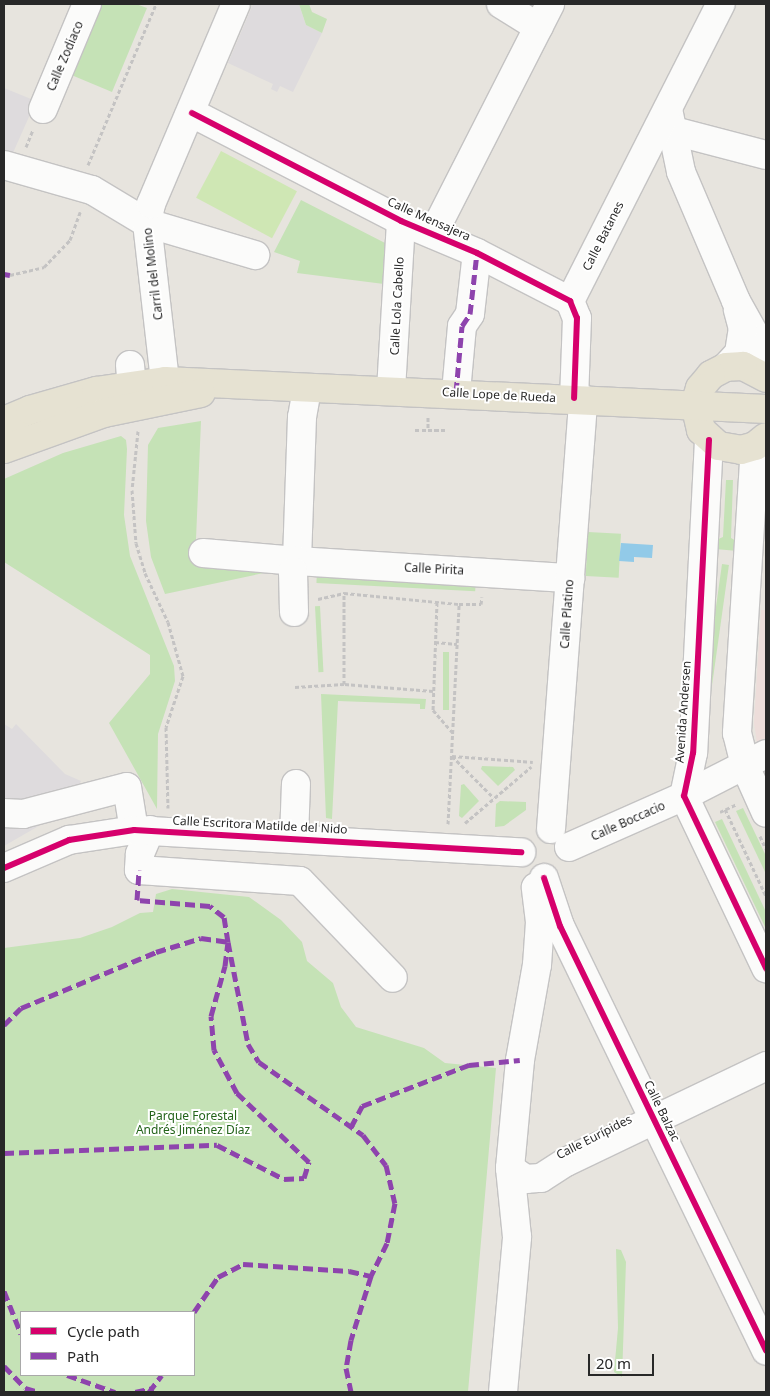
<!DOCTYPE html>
<html>
<head>
<meta charset="utf-8">
<style>
  body { margin:0 }
  #map { position:relative; width:770px; height:1396px; overflow:hidden; background:#e7e4de; font-family:"Noto Sans",sans-serif }
  div>[style] { position:absolute }
  [style*='--x'] { left:calc(var(--x)*1px); top:calc(var(--y)*1px); width:calc(var(--w)*1px); rotate:calc(var(--a)*1deg) }
  .industrial>* { inset:0; background:#dedbdd }
  .medical>* { inset:0; background:#edddda }
  .green>* { inset:0; background:#c5e2b6; transform-origin:0 0 }
  .pitch>* { inset:0; background:#cfe7b4; transform-origin:0 0 }
  .water>* { inset:0; background:#92cae8 }
  .path>* { height:3px; margin-top:-1.5px; transform-origin:0; background:repeating-linear-gradient(90deg,#c4c3c3 0 4px,transparent 0 6.5px) }
  .roads { filter:drop-shadow(1px 0 #c4c3c3) drop-shadow(-1px 0 #c4c3c3) drop-shadow(0 1px #c4c3c3) drop-shadow(0 -1px #c4c3c3) }
  .minor>* { height:28px; margin:-14px; padding:0 14px; transform-origin:14px; border-radius:14px; background:#fbfbfa }
  .major>* { height:28px; margin:-14px; padding:0 14px; transform-origin:14px; border-radius:14px; background:#e6e2d2 }
  .quiet>* { height:5px; margin-top:-2.5px; transform-origin:0; background:repeating-linear-gradient(90deg,#8e44ad 0 10px,transparent 0 15px) }
  .cycleway>* { height:6px; margin:-3px; padding:0 3px; transform-origin:3px; border-radius:3px; background:#d6006c }
  span { translate:-50% -50%; white-space:nowrap; text-align:center; line-height:1.15; -webkit-text-stroke:4px #fff; paint-order:stroke }
  .street-label { font-size:12px; color:#282828 }
  .park-label { font-size:12px; color:#23631a }
  .frame { position:absolute; inset:0; border:5px solid #282828; pointer-events:none }
  .legend { position:absolute; left:20px; top:1311px; width:175px; height:65px; box-sizing:border-box; background:#fff; border:1px solid #a9a9a9; margin:0; padding:6px 9px; list-style:none; font-size:15px; color:#282828 }
  .legend li { display:flex; align-items:center; gap:10px; height:25px }
  .legend b { width:25px; border:1px solid #a9a9a9 }
  .scale { position:absolute; left:588px; top:1354px; width:66px; height:22px; box-sizing:border-box; border:2px solid #282828; border-top:0; padding-left:6px; font-size:15px; line-height:18px; white-space:nowrap; color:#282828; -webkit-text-stroke:4px #fff; paint-order:stroke }
</style>
</head>
<body>
<div id="map">
  <div class="industrial">
    <div style="clip-path:polygon(253px 4px,299px 4px,306px 25px,322px 33px,293px 92px,280px 86px,277px 92px,271px 89px,273px 84px,228px 63px)"></div>
    <div style="clip-path:polygon(4px 88px,36px 101px,12px 155px,4px 152px)"></div>
    <div style="clip-path:polygon(4px 724px,12px 729px,16px 724px,65px 774px,81px 781px,63px 812px,4px 846px)"></div>
  </div>
  <div class="medical">
    <div style="clip-path:polygon(761px 610px,766px 610px,766px 738px,757px 743px,754px 723px)"></div>
  </div>
  <div class="green">
    <div style="clip-path:polygon(98px 4px,136px 4px,147px 8px,112px 92px,69px 74px)"></div>
    <div style="clip-path:polygon(299px 4px,309px 4px,312px 12px,327px 19px,322px 33px,306px 25px)"></div>
    <div style="clip-path:polygon(301px 200px,387px 244px,384px 284px,297px 273px,300px 261px,274px 252px)"></div>
    <div style="clip-path:polygon(201px 421px,195px 563px,278px 570px,165px 594px,151px 557px,146px 521px,148px 445px,158px 428px)"></div>
    <div style="clip-path:polygon(121px 436px,126px 440px,127px 449px,124px 515px,130px 556px,174px 666px,175px 681px,158px 734px,157px 809px,109px 723px,150px 674px,150px 655px,4px 562px,4px 479px,63px 453px)"></div>
    <div style="clip-path:polygon(726px 480px,733px 480px,731px 538px,738px 542px,738px 551px,715px 549px,716px 540px,723px 537px)"></div>
    <div style="left:588px;top:532px;width:33px;height:44px;rotate:3deg"></div>
    <div style="left:722px;top:564px;width:7px;height:177px;rotate:8deg"></div>
    <div style="left:317px;top:572px;width:159px;height:11px;rotate:3deg"></div>
    <div style="left:320px;top:606px;width:66px;height:5px;rotate:87deg"></div>
    <div style="left:443px;top:652px;width:6px;height:58px"></div>
    <div style="clip-path:polygon(321px 694px,426px 699px,425px 709px,420px 709px,420px 704px,338px 701px,332px 819px,326px 818px)"></div>
    <div style="clip-path:polygon(482px 766px,513px 767px,515px 770px,498px 786px,481px 769px)"></div>
    <div style="clip-path:polygon(464px 784px,479px 801px,462px 818px,459px 816px,461px 785px)"></div>
    <div style="clip-path:polygon(500px 801px,526px 802px,526px 810px,504px 826px,495px 827px,496px 804px)"></div>
    <div style="clip-path:polygon(743px 808px,766px 856px,766px 874px,736px 811px)"></div>
    <div style="clip-path:polygon(722px 819px,766px 912px,766px 929px,715px 822px)"></div>
    <div style="clip-path:polygon(evenodd,172px 889px,249px 897px,281px 920px,302px 942px,307px 961px,333px 983px,341px 1007px,356px 1027px,424px 1048px,445px 1063px,496px 1068px,468px 1392px,4px 1392px,4px 948px,80px 938px,112px 927px,140px 913px,153px 912px,156px 894px,172px 889px,21px 1312px,194px 1312px,194px 1375px,21px 1375px,21px 1312px)"></div>
    <div style="clip-path:polygon(616px 1249px,621px 1250px,626px 1262px,622px 1377px,614px 1372px,618px 1328px)"></div>
  </div>
  <div class="pitch">
    <div style="left:221px;top:151px;width:86px;height:53px;rotate:28deg"></div>
  </div>
  <div class="water">
    <div style="clip-path:polygon(621px 543px,653px 545px,652px 558px,634px 557px,634px 562px,619px 561px)"></div>
  </div>
  <div class="path">
    <div style="--x:26;--y:147;--w:18;--a:-68"></div>
    <div style="--x:88;--y:165;--w:175;--a:-67.1"></div>
    <div style="--x:10;--y:275;--w:35;--a:-13"></div>
    <div style="--x:44;--y:267;--w:37;--a:-46"></div>
    <div style="--x:70;--y:240;--w:30;--a:-70"></div>
    <div style="--x:428;--y:417;--w:11;--a:90"></div>
    <div style="--x:415;--y:430;--w:30;--a:0"></div>
    <div style="--x:138;--y:431;--w:59;--a:95.8"></div>
    <div style="--x:132;--y:490;--w:53;--a:85.7"></div>
    <div style="--x:136;--y:543;--w:31;--a:73"></div>
    <div style="--x:145;--y:573;--w:54;--a:64.9"></div>
    <div style="--x:168;--y:622;--w:56;--a:74.5"></div>
    <div style="--x:183;--y:676;--w:54;--a:108.4"></div>
    <div style="--x:166;--y:727;--w:81;--a:88.6"></div>
    <div style="--x:318;--y:599;--w:27;--a:-13"></div>
    <div style="--x:437;--y:602;--w:108;--a:92.1"></div>
    <div style="--x:433;--y:710;--w:29;--a:49"></div>
    <div style="--x:435;--y:642;--w:22;--a:5"></div>
    <div style="--x:295;--y:687;--w:49;--a:-3.5"></div>
    <div style="--x:433;--y:691;--w:89;--a:-175.5"></div>
    <div style="--x:344;--y:684;--w:91;--a:-90"></div>
    <div style="--x:344;--y:593;--w:116;--a:5.5"></div>
    <div style="--x:452;--y:756;--w:81;--a:4.2"></div>
    <div style="--x:452;--y:756;--w:59;--a:45"></div>
    <div style="--x:725;--y:809;--w:96;--a:64.8"></div>
    <div style="--x:720;--y:812;--w:19;--a:-25"></div>
    <div style="--x:465;--y:823;--w:87;--a:-40.3"></div>
    <div style="--x:448;--y:824;--w:220;--a:-87.1"></div>
    <div style="--x:459;--y:604;--w:22;--a:0"></div>
    <div style="--x:481;--y:604;--w:7;--a:-82"></div>
    <div style="--x:760;--y:836;--w:14;--a:65"></div>
  </div>
  <div class="roads">
    <div class="minor">
      <div style="--x:501;--y:4;--w:44;--a:31.9"></div>
      <div style="--x:43;--y:109;--w:114;--a:-67.3"></div>
      <div style="--x:668;--y:109;--w:64;--a:78.3"></div>
      <div style="--x:681;--y:172;--w:140;--a:66.9"></div>
      <div style="--x:736;--y:301;--w:62;--a:60.9"></div>
      <div style="--x:192;--y:113;--w:235;--a:27.3"></div>
      <div style="--x:401;--y:221;--w:82;--a:22.8"></div>
      <div style="--x:477;--y:253;--w:105;--a:27.3"></div>
      <div style="--x:570;--y:301;--w:18;--a:68"></div>
      <div style="--x:577;--y:318;--w:80;--a:92.1"></div>
      <div style="--x:674;--y:131;--w:95;--a:14.6"></div>
      <div style="--x:4;--y:165;--w:91;--a:15.9"></div>
      <div style="--x:92;--y:190;--w:64;--a:31"></div>
      <div style="--x:147;--y:223;--w:113;--a:16.5"></div>
      <div style="--x:433;--y:234;--w:258;--a:-63"></div>
      <div style="--x:570;--y:301;--w:333;--a:-63.1"></div>
      <div style="--x:130;--y:365;--w:21;--a:85"></div>
      <div style="--x:726;--y:367;--w:19;--a:-47"></div>
      <div style="--x:739;--y:353;--w:24;--a:-81"></div>
      <div style="--x:743;--y:329;--w:20;--a:-105"></div>
      <div style="--x:165;--y:381;--w:159;--a:-96.5"></div>
      <div style="--x:147;--y:223;--w:19;--a:-78"></div>
      <div style="--x:151;--y:204;--w:217;--a:-67"></div>
      <div style="--x:307;--y:389;--w:28;--a:100"></div>
      <div style="--x:302;--y:417;--w:144;--a:92"></div>
      <div style="--x:297;--y:561;--w:274;--a:3.6"></div>
      <div style="--x:391;--y:390;--w:169;--a:-86.6"></div>
      <div style="--x:456;--y:392;--w:66;--a:-84.8"></div>
      <div style="--x:462;--y:326;--w:14;--a:-56"></div>
      <div style="--x:470;--y:314;--w:61;--a:-83.5"></div>
      <div style="--x:709;--y:440;--w:313;--a:92.9"></div>
      <div style="--x:693;--y:753;--w:44;--a:101.8"></div>
      <div style="--x:684;--y:796;--w:191;--a:64.5"></div>
      <div style="--x:755;--y:446;--w:288;--a:93.6"></div>
      <div style="--x:737;--y:733;--w:34;--a:76"></div>
      <div style="--x:745;--y:766;--w:51;--a:65.9"></div>
      <div style="--x:203;--y:553;--w:94;--a:4.9"></div>
      <div style="--x:297;--y:561;--w:11;--a:112"></div>
      <div style="--x:293;--y:571;--w:41;--a:88.6"></div>
      <div style="--x:4;--y:813;--w:19;--a:3"></div>
      <div style="--x:23;--y:814;--w:107;--a:-14.6"></div>
      <div style="--x:127;--y:787;--w:44;--a:80.8"></div>
      <div style="--x:551;--y:829;--w:431;--a:-85.7"></div>
      <div style="--x:150;--y:830;--w:26;--a:113"></div>
      <div style="--x:140;--y:854;--w:16;--a:94"></div>
      <div style="--x:139;--y:870;--w:161;--a:3.9"></div>
      <div style="--x:300;--y:881;--w:134;--a:46.2"></div>
      <div style="--x:294;--y:838;--w:54;--a:-87.9"></div>
      <div style="--x:569;--y:847;--w:126;--a:-23.9"></div>
      <div style="--x:684;--y:796;--w:92;--a:-27.1"></div>
      <div style="--x:4;--y:868;--w:71;--a:-23.3"></div>
      <div style="--x:69;--y:840;--w:66;--a:-8.7"></div>
      <div style="--x:134;--y:830;--w:388;--a:3.3"></div>
      <div style="--x:544;--y:878;--w:51;--a:71.6"></div>
      <div style="--x:560;--y:926;--w:472;--a:64.1"></div>
      <div style="--x:510;--y:1168;--w:19;--a:36"></div>
      <div style="--x:525;--y:1179;--w:16;--a:-4"></div>
      <div style="--x:541;--y:1178;--w:30;--a:-33"></div>
      <div style="--x:566;--y:1162;--w:222;--a:-25.6"></div>
      <div style="--x:503;--y:1392;--w:156;--a:-84.8"></div>
      <div style="--x:517;--y:1237;--w:69;--a:-95.8"></div>
      <div style="--x:510;--y:1168;--w:108;--a:-84.7"></div>
      <div style="--x:520;--y:1060;--w:97;--a:-79.9"></div>
      <div style="--x:537;--y:965;--w:43;--a:-86"></div>
      <div style="--x:540;--y:922;--w:35;--a:-97"></div>
    </div>
    <div class="major">
      <div style="--x:766;--y:378;--w:26;--a:-152"></div>
      <div style="--x:743;--y:366;--w:17;--a:177"></div>
      <div style="--x:726;--y:367;--w:17;--a:152"></div>
      <div style="--x:711;--y:375;--w:17;--a:130"></div>
      <div style="--x:700;--y:388;--w:17;--a:107"></div>
      <div style="--x:695;--y:404;--w:27;--a:77"></div>
      <div style="--x:701;--y:430;--w:24;--a:42"></div>
      <div style="--x:719;--y:446;--w:22;--a:10"></div>
      <div style="--x:741;--y:450;--w:15;--a:-16"></div>
      <div style="--x:755;--y:446;--w:14;--a:-39"></div>
      <div style="--x:4;--y:421;--w:28;--a:-23"></div>
      <div style="--x:30;--y:410;--w:69;--a:-16.1"></div>
      <div style="--x:96;--y:391;--w:70;--a:-8.2"></div>
      <div style="--x:165;--y:381;--w:602;--a:2.67"></div>
      <div style="--x:4;--y:449;--w:106;--a:-19.8"></div>
      <div style="--x:104;--y:413;--w:99;--a:-11.7"></div>
    </div>
  </div>
  <div class="quiet">
    <div style="--x:4;--y:274;--w:6;--a:9"></div>
    <div style="--x:456;--y:392;--w:66;--a:-84.8"></div>
    <div style="--x:462;--y:326;--w:14;--a:-56"></div>
    <div style="--x:470;--y:314;--w:61;--a:-83.5"></div>
    <div style="--x:4;--y:1025;--w:24;--a:-45"></div>
    <div style="--x:21;--y:1008;--w:146;--a:-22.5"></div>
    <div style="--x:156;--y:952;--w:47;--a:-17.3"></div>
    <div style="--x:201;--y:938;--w:27;--a:8"></div>
    <div style="--x:228;--y:942;--w:104;--a:78.9"></div>
    <div style="--x:248;--y:1044;--w:21;--a:59"></div>
    <div style="--x:259;--y:1062;--w:127;--a:35.1"></div>
    <div style="--x:363;--y:1135;--w:38;--a:53"></div>
    <div style="--x:386;--y:1165;--w:39;--a:77"></div>
    <div style="--x:395;--y:1203;--w:41;--a:101.3"></div>
    <div style="--x:387;--y:1243;--w:37;--a:116"></div>
    <div style="--x:371;--y:1276;--w:67;--a:107.4"></div>
    <div style="--x:351;--y:1340;--w:28;--a:100"></div>
    <div style="--x:346;--y:1368;--w:25;--a:78"></div>
    <div style="--x:351;--y:1127;--w:24;--a:-62"></div>
    <div style="--x:362;--y:1106;--w:115;--a:-21"></div>
    <div style="--x:469;--y:1065;--w:51;--a:-5.6"></div>
    <div style="--x:4;--y:1153;--w:213;--a:-2.2"></div>
    <div style="--x:217;--y:1145;--w:75;--a:26.9"></div>
    <div style="--x:284;--y:1179;--w:20;--a:-3"></div>
    <div style="--x:304;--y:1178;--w:17;--a:-73"></div>
    <div style="--x:309;--y:1162;--w:100;--a:-136.2"></div>
    <div style="--x:237;--y:1093;--w:49;--a:-118.1"></div>
    <div style="--x:214;--y:1050;--w:34;--a:-95"></div>
    <div style="--x:211;--y:1016;--w:52;--a:-74.4"></div>
    <div style="--x:225;--y:966;--w:24;--a:-83"></div>
    <div style="--x:228;--y:942;--w:25;--a:-99"></div>
    <div style="--x:224;--y:917;--w:18;--a:-142"></div>
    <div style="--x:210;--y:906;--w:73;--a:-175.3"></div>
    <div style="--x:137;--y:900;--w:30;--a:-86"></div>
    <div style="--x:4;--y:1291;--w:46;--a:68.4"></div>
    <div style="--x:194;--y:1312;--w:42;--a:-55.6"></div>
    <div style="--x:218;--y:1277;--w:28;--a:-27"></div>
    <div style="--x:243;--y:1264;--w:106;--a:3.8"></div>
    <div style="--x:349;--y:1271;--w:23;--a:13"></div>
    <div style="--x:4;--y:1366;--w:30;--a:46"></div>
    <div style="--x:25;--y:1388;--w:15;--a:16"></div>
    <div style="--x:67;--y:1375;--w:51;--a:19.5"></div>
    <div style="--x:135;--y:1392;--w:19;--a:-12"></div>
    <div style="--x:149;--y:1392;--w:21;--a:-53"></div>
  </div>
  <div class="cycleway">
    <div style="--x:192;--y:113;--w:235;--a:27.3"></div>
    <div style="--x:401;--y:221;--w:82;--a:22.8"></div>
    <div style="--x:477;--y:253;--w:105;--a:27.3"></div>
    <div style="--x:570;--y:301;--w:18;--a:68"></div>
    <div style="--x:577;--y:318;--w:80;--a:92.1"></div>
    <div style="--x:709;--y:440;--w:313;--a:92.9"></div>
    <div style="--x:693;--y:753;--w:44;--a:101.8"></div>
    <div style="--x:684;--y:796;--w:191;--a:64.5"></div>
    <div style="--x:4;--y:868;--w:71;--a:-23.3"></div>
    <div style="--x:69;--y:840;--w:66;--a:-8.7"></div>
    <div style="--x:134;--y:830;--w:388;--a:3.3"></div>
    <div style="--x:544;--y:878;--w:51;--a:71.6"></div>
    <div style="--x:560;--y:926;--w:472;--a:64.1"></div>
  </div>
  <div class="street-label">
    <span style="left:65px;top:56px;rotate:-67deg">Calle Zodiaco</span>
    <span style="left:429px;top:219px;rotate:24deg">Calle Mensajera</span>
    <span style="left:603px;top:236px;rotate:-63deg">Calle Batanes</span>
    <span style="left:153px;top:274px;rotate:-97deg">Carril del Molino</span>
    <span style="left:397px;top:306px;rotate:-87deg">Calle Lola Cabello</span>
    <span style="left:499px;top:395px;rotate:3deg">Calle Lope de Rueda</span>
    <span style="left:434px;top:569px;rotate:3deg">Calle Pirita</span>
    <span style="left:567px;top:614px;rotate:-86deg">Calle Platino</span>
    <span style="left:683px;top:712px;rotate:-86deg">Avenida Andersen</span>
    <span style="left:628px;top:821px;rotate:-24deg">Calle Boccacio</span>
    <span style="left:260px;top:825px;rotate:3deg">Calle Escritora Matilde del Nido</span>
    <span style="left:662px;top:1111px;rotate:64deg">Calle Balzac</span>
    <span style="left:594px;top:1137px;rotate:-27deg">Calle Eurípides</span>
  </div>
  <div class="park-label">
    <span style="left:193px;top:1123px">Parque Forestal<br>Andrés Jiménez Díaz</span>
  </div>
  <div class="frame"></div>
  <ul class="legend">
  <li><b style="height:6px;background:#d6006c"></b>Cycle path</li>
  <li><b style="height:6px;background:#8e44ad"></b>Path</li>
  </ul>
  <div class="scale">20 m</div>
</div>
</body>
</html>
